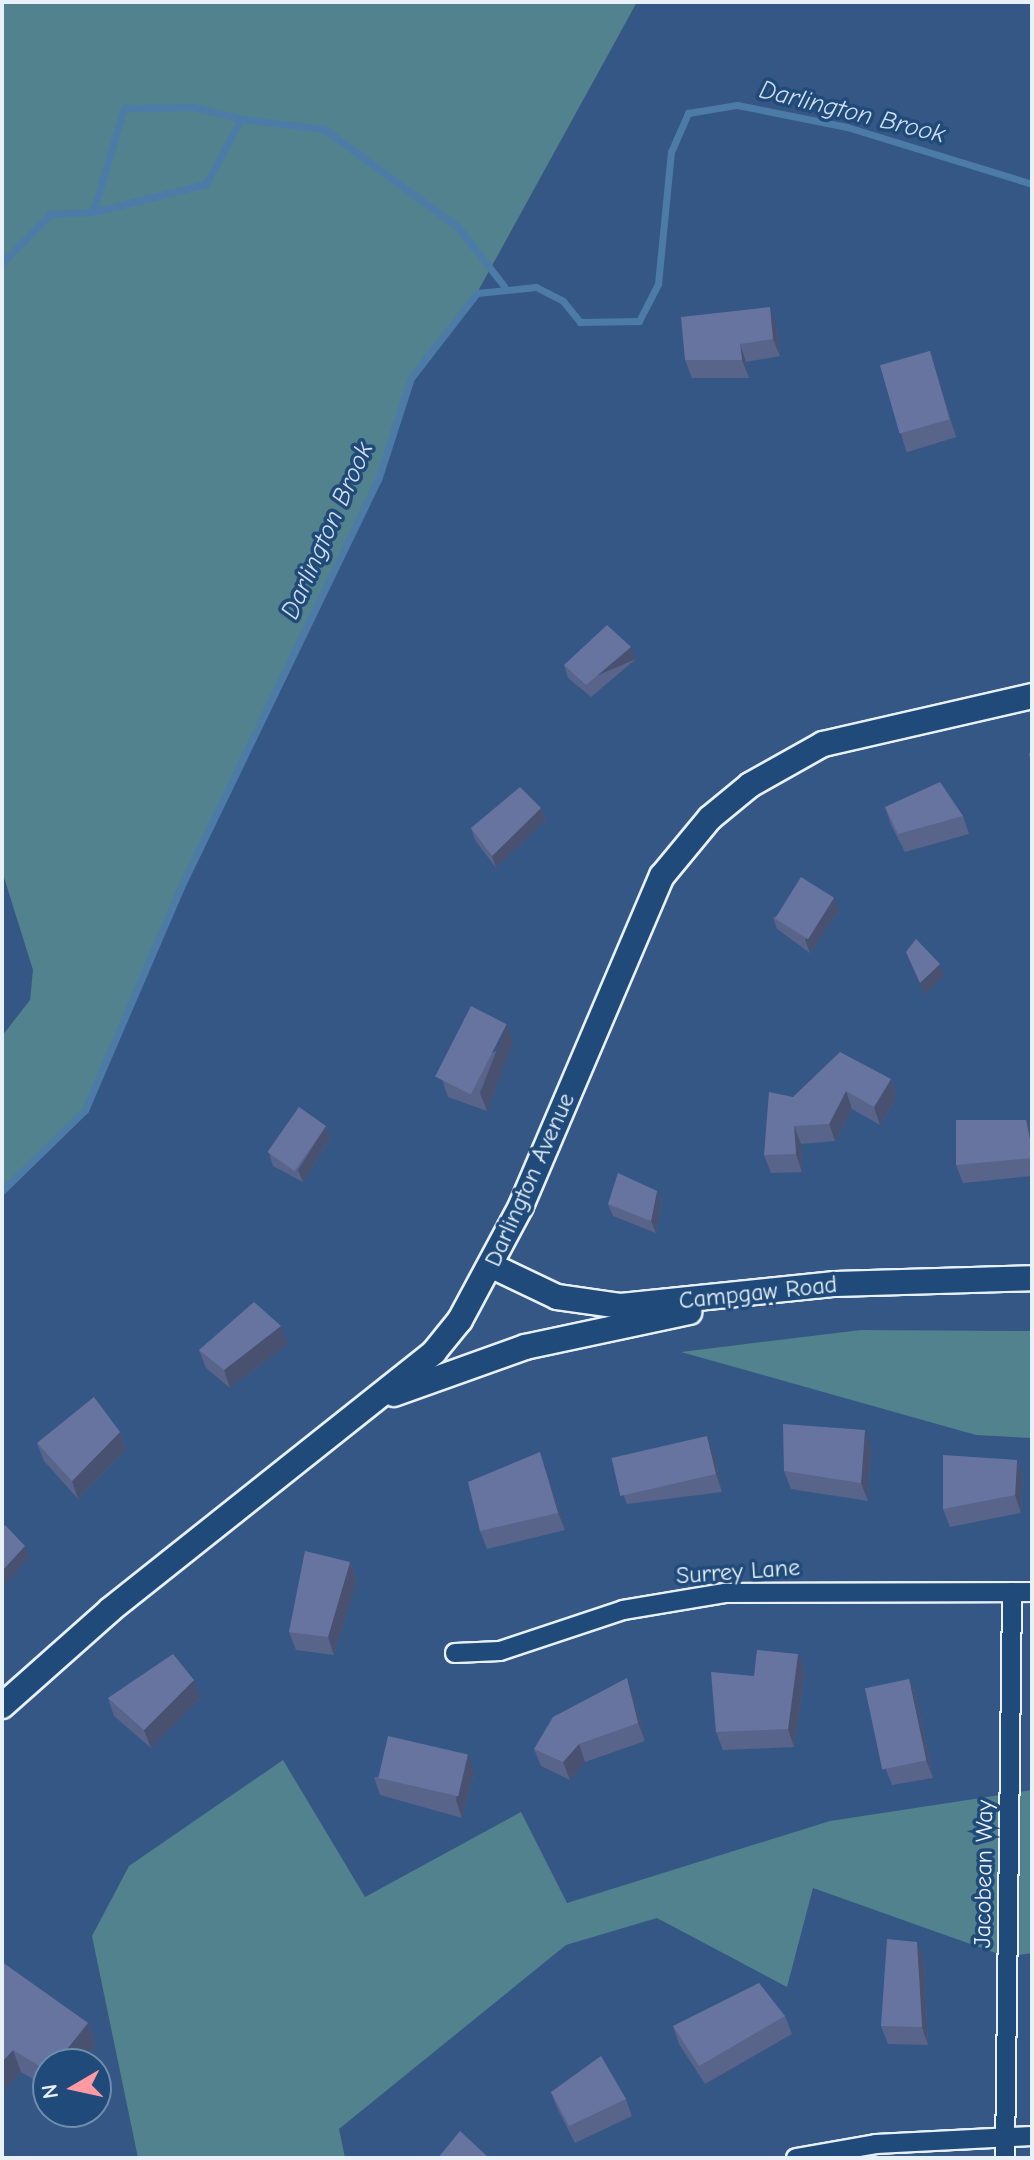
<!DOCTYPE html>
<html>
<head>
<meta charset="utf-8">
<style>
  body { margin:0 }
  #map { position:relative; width:1034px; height:2160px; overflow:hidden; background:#355785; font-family:"Comic Neue",sans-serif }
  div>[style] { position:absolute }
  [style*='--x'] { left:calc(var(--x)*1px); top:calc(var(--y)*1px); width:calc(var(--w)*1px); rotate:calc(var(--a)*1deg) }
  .green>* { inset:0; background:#51828d }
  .stream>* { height:7px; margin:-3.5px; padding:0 3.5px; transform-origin:3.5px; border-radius:3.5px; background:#4c7ba8 }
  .roads { filter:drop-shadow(2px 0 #e8f1f8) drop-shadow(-2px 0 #e8f1f8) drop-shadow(0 2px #e8f1f8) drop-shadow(0 -2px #e8f1f8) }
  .street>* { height:18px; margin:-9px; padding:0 9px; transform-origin:9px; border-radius:9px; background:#1f4a7a }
  .secondary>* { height:24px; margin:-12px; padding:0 12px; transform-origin:12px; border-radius:12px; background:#1f4a7a }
  .wall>* { inset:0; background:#59648a; transform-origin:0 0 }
  .shaded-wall>* { inset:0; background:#495170; transform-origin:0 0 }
  .building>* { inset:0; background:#6874a0; transform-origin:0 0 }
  span { translate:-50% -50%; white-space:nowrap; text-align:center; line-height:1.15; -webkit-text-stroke:7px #1f4a7a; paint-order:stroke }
  .street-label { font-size:24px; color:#e8f1f8 }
  .water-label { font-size:26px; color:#d1dfec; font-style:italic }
  .frame { position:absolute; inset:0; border:4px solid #e8f1f8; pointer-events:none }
  .north { position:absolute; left:32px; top:2048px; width:80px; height:80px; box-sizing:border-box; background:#1f4a7a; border:2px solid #6f8dac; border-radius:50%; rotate:261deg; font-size:22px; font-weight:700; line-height:32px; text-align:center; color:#e8f1f8 }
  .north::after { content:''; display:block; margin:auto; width:28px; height:36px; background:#ff9aa2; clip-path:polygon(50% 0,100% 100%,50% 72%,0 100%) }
</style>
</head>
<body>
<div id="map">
  <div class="green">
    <div style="clip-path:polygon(2px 2px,637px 2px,477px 293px,411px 378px,378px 480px,180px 889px,85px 1110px,2px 1191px,2px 1036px,30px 1000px,33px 970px,2px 871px)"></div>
    <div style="clip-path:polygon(861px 1330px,1032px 1331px,1032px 1438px,976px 1435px,681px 1352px)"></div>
    <div style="clip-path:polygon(283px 1760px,365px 1897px,521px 1812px,567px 1903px,830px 1821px,1032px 1790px,1032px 1953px,1007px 1957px,813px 1888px,787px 1987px,657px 1918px,566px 1945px,339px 2129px,345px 2158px,138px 2158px,92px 1936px,129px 1866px)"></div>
  </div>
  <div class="stream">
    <div style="--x:93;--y:212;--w:109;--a:-73.4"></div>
    <div style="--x:124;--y:108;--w:69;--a:-0.8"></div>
    <div style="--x:193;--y:107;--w:49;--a:14"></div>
    <div style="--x:2;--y:263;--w:69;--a:-45.6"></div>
    <div style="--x:50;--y:214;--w:43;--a:-2.7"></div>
    <div style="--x:93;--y:212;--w:116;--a:-13.9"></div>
    <div style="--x:206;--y:184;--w:74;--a:-61.7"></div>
    <div style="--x:241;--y:119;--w:84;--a:6.9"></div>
    <div style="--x:324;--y:129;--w:166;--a:36.2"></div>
    <div style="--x:458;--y:227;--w:75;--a:52.1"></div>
    <div style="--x:2;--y:1191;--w:116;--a:-44.3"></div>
    <div style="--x:85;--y:1110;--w:241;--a:-66.7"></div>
    <div style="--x:180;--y:889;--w:454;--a:-64.2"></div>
    <div style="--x:378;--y:480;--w:107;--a:-72.1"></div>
    <div style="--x:411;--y:378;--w:108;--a:-52.2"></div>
    <div style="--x:477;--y:293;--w:59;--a:-5.8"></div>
    <div style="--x:536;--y:287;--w:30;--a:27"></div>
    <div style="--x:563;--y:301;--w:27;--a:51"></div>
    <div style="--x:580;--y:322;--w:59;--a:-1"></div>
    <div style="--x:639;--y:321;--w:42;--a:-62.8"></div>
    <div style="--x:658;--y:284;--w:133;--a:-84.4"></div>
    <div style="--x:671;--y:152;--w:43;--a:-66.4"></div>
    <div style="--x:688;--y:113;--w:50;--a:-9.3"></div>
    <div style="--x:737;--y:105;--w:112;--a:11.3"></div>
    <div style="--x:847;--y:127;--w:194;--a:17.1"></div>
  </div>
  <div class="roads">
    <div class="street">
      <div style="--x:455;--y:1653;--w:45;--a:-2.5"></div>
      <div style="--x:500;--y:1651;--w:130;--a:-18.4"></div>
      <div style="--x:623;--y:1610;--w:103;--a:-9.5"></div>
      <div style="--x:725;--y:1593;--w:307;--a:-0.2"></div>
      <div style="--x:796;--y:2158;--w:81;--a:-9.9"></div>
      <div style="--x:876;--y:2144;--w:156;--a:-2.9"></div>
      <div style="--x:1005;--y:2158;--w:566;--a:-89.29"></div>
    </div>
    <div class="secondary">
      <div style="--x:492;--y:1266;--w:72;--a:25.5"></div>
      <div style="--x:557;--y:1297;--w:65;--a:8"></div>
      <div style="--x:621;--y:1306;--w:215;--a:-5.9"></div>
      <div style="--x:835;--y:1284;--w:197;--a:-1.7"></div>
      <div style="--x:394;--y:1394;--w:139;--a:-19.7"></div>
      <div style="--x:525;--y:1347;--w:168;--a:-12"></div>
      <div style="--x:2;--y:1706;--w:144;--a:-41.6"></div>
      <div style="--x:110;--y:1610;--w:414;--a:-38.5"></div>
      <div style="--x:434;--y:1352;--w:41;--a:-50.9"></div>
      <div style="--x:460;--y:1320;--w:129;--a:-61.8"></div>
      <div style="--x:521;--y:1206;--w:359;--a:-66.9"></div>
      <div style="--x:662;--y:876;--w:75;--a:-50.4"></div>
      <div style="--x:710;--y:818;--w:52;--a:-39.5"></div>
      <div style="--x:750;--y:785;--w:84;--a:-29.3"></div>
      <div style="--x:823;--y:744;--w:214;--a:-12.9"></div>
    </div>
  </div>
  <div class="wall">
    <div style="clip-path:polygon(776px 325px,780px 356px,746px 362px,749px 378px,692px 378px,685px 360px)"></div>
    <div style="left:930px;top:351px;width:90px;height:52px;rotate:73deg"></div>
    <div style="clip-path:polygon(636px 659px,591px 697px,568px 678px,564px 665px)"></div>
    <div style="clip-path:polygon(885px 807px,963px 816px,969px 834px,905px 852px,891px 825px)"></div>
    <div style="clip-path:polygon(541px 808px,546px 820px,496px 868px,475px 840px,471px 828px)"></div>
    <div style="clip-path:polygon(839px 910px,810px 953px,777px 929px,773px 917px)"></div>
    <div style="clip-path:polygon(513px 1042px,487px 1111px,448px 1097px,442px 1079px)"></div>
    <div style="clip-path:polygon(891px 1079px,897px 1097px,880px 1125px,852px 1109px,835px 1141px,801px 1144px,802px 1172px,771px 1173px,764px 1155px,793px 1097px)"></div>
    <div style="clip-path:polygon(1026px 1120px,1032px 1136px,1032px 1176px,963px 1183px,956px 1165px)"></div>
    <div style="clip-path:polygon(326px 1126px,330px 1139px,303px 1182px,273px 1166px,269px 1153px)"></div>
    <div style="clip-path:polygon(657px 1191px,662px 1203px,656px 1233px,613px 1216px,608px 1204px)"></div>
    <div style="clip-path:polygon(288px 1344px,230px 1388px,206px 1368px,199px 1350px)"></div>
    <div style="clip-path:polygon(120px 1432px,126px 1449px,78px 1499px,44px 1461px,37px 1443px)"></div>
    <div style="clip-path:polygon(871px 1447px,868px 1501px,791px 1489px,784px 1471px)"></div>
    <div style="clip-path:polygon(714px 1454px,722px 1492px,627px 1504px,620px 1486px)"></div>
    <div style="clip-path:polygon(1017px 1460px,1023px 1477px,1021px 1513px,950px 1527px,943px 1509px)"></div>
    <div style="clip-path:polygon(546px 1470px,565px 1530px,487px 1549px,480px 1531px)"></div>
    <div style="clip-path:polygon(350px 1562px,357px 1580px,334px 1655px,296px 1650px,289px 1632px)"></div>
    <div style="clip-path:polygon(798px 1654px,805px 1672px,794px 1747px,723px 1750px,716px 1732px,754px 1676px)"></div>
    <div style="clip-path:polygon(909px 1679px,916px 1696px,933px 1778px,892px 1785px,885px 1767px)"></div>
    <div style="clip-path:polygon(633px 1696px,645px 1741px,585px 1762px,570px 1780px,541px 1766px,534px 1749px)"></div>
    <div style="clip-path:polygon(108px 1698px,200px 1698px,151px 1748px,114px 1716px)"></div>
    <div style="clip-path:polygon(474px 1772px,462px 1818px,380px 1795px,374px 1777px)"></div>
    <div style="clip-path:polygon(924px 1960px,928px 2045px,888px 2044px,881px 2026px)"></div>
    <div style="clip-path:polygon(2px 1962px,88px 2023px,96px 2045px,48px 2064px,48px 2088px,21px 2072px,2px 2092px)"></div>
    <div style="clip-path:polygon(785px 2016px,792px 2034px,705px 2084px,679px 2044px,673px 2026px)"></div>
    <div style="clip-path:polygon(551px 2092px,626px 2099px,632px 2116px,575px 2143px,558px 2110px)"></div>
  </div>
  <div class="shaded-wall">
    <div style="clip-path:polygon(770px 307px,776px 325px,780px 356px,773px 339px)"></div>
    <div style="clip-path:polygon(740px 344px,746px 362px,749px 378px,742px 360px)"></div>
    <div style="clip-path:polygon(930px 351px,936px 369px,956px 437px,950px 419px)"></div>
    <div style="left:631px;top:647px;width:13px;height:59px;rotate:67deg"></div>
    <div style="clip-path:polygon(541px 808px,546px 820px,496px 868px,492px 856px)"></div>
    <div style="clip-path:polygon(834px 898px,839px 910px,810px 953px,805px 940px)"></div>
    <div style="clip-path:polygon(940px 964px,944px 976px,924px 995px,920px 983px)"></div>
    <div style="clip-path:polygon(507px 1024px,513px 1042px,487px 1111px,480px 1093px)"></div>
    <div style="clip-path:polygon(891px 1079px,897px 1097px,880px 1125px,874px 1107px)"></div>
    <div style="clip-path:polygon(846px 1091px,852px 1109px,835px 1141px,829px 1124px)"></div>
    <div style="clip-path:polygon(1026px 1120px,1032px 1136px,1032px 1150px)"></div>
    <div style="clip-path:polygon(326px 1126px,330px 1139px,303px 1182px,298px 1170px)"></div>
    <div style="clip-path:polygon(794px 1126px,801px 1144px,802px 1172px,796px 1154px)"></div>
    <div style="clip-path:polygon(657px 1191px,662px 1203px,656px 1233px,651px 1221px)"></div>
    <div style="clip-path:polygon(281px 1326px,288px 1344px,230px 1388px,224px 1370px)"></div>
    <div style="clip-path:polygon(865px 1430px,871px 1447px,868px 1501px,861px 1483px)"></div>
    <div style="clip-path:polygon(120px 1432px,126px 1449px,78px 1499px,72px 1481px)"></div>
    <div style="clip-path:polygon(707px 1436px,714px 1454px,722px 1492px,716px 1474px)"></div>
    <div style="clip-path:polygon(540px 1452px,546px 1470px,565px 1530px,558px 1513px)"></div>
    <div style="clip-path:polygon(1017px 1460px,1023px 1477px,1021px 1513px,1015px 1495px)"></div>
    <div style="clip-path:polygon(25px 1546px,29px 1558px,2px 1588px,2px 1571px)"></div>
    <div style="clip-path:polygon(350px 1562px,357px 1580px,334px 1655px,328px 1637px)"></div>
    <div style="clip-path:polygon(798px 1654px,805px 1672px,794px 1747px,788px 1729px)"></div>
    <div style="clip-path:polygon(627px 1678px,633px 1696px,645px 1741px,638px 1723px)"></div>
    <div style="clip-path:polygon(909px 1679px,916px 1696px,933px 1778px,926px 1760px)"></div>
    <div style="clip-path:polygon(194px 1680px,200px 1698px,151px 1748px,144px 1730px)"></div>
    <div style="clip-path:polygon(579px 1744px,585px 1762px,570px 1780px,563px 1762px)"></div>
    <div style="clip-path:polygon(468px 1754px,474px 1772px,462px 1818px,456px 1800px)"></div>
    <div style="clip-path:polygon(917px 1942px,924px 1960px,928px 2045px,922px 2027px)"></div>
    <div style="clip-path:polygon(88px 2023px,96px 2045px,80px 2064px,55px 2064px)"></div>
    <div style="clip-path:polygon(13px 2050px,21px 2072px,2px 2092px,2px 2062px)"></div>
  </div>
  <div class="building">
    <div style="clip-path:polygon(770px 307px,773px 339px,740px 344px,742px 360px,685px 360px,681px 317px)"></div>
    <div style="left:930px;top:351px;width:71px;height:52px;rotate:74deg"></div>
    <div style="clip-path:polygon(607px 625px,631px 647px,586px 685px,564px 665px)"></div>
    <div style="clip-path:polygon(1029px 753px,1032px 753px,1032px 770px)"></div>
    <div style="clip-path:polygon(940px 782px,963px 816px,898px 834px,885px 807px)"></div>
    <div style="clip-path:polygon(520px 787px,541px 808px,492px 856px,471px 828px)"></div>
    <div style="left:801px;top:877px;width:39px;height:49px;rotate:32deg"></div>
    <div style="clip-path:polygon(916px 939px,940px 964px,920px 983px,906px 952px)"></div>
    <div style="left:471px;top:1006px;width:40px;height:79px;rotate:27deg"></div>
    <div style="clip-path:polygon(840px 1052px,891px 1079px,874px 1107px,846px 1091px,829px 1124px,794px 1126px,796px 1154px,764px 1155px,769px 1092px,793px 1097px)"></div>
    <div style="left:299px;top:1107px;width:33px;height:55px;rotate:35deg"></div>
    <div style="clip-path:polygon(956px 1120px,1026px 1120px,1032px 1150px,1032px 1158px,956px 1165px)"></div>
    <div style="clip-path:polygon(618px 1173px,657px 1191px,651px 1221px,608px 1204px)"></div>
    <div style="clip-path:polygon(254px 1302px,281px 1326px,224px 1370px,199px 1350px)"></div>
    <div style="clip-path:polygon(94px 1397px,120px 1432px,72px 1481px,37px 1443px)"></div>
    <div style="clip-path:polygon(783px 1424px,865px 1430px,861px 1483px,784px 1471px)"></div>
    <div style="left:707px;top:1436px;width:39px;height:98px;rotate:77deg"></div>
    <div style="clip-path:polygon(540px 1452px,558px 1513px,480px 1531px,468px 1482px)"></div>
    <div style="clip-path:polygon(943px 1455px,1017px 1460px,1015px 1495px,943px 1509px)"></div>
    <div style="clip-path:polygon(5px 1525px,25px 1546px,2px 1571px,2px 1528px)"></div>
    <div style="clip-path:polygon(305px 1551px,350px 1562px,328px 1637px,289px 1632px)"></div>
    <div style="clip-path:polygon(757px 1650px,798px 1654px,788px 1729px,716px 1732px,711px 1672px,754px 1676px)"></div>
    <div style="clip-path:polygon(173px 1654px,194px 1680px,144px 1730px,108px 1698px)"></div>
    <div style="clip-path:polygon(627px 1678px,638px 1723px,579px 1744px,563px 1762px,534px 1749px,553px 1717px)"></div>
    <div style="left:909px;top:1679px;width:83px;height:45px;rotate:78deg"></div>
    <div style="left:388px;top:1736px;width:82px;height:43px;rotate:13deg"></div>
    <div style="clip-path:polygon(887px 1939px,917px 1942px,922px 2027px,881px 2026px)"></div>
    <div style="clip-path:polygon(2px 1962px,88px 2023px,55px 2064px,48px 2064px,48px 2071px,13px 2050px,2px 2062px)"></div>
    <div style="clip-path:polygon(759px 1983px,785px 2016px,699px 2066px,673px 2026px)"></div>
    <div style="clip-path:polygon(601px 2056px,626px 2099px,569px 2126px,551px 2092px)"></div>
    <div style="clip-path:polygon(460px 2131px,489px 2158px,438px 2158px)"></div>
  </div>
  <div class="street-label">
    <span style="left:530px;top:1180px;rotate:-66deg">Darlington Avenue</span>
    <span style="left:758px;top:1293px;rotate:-6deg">Campgaw Road</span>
    <span style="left:738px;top:1572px;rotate:-4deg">Surrey Lane</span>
    <span style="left:984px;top:1874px;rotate:-89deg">Jacobean Way</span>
  </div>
  <div class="water-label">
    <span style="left:852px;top:113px;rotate:14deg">Darlington Brook</span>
    <span style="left:328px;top:531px;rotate:-66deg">Darlington Brook</span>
  </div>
  <div class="frame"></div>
  <div class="north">N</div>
</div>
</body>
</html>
